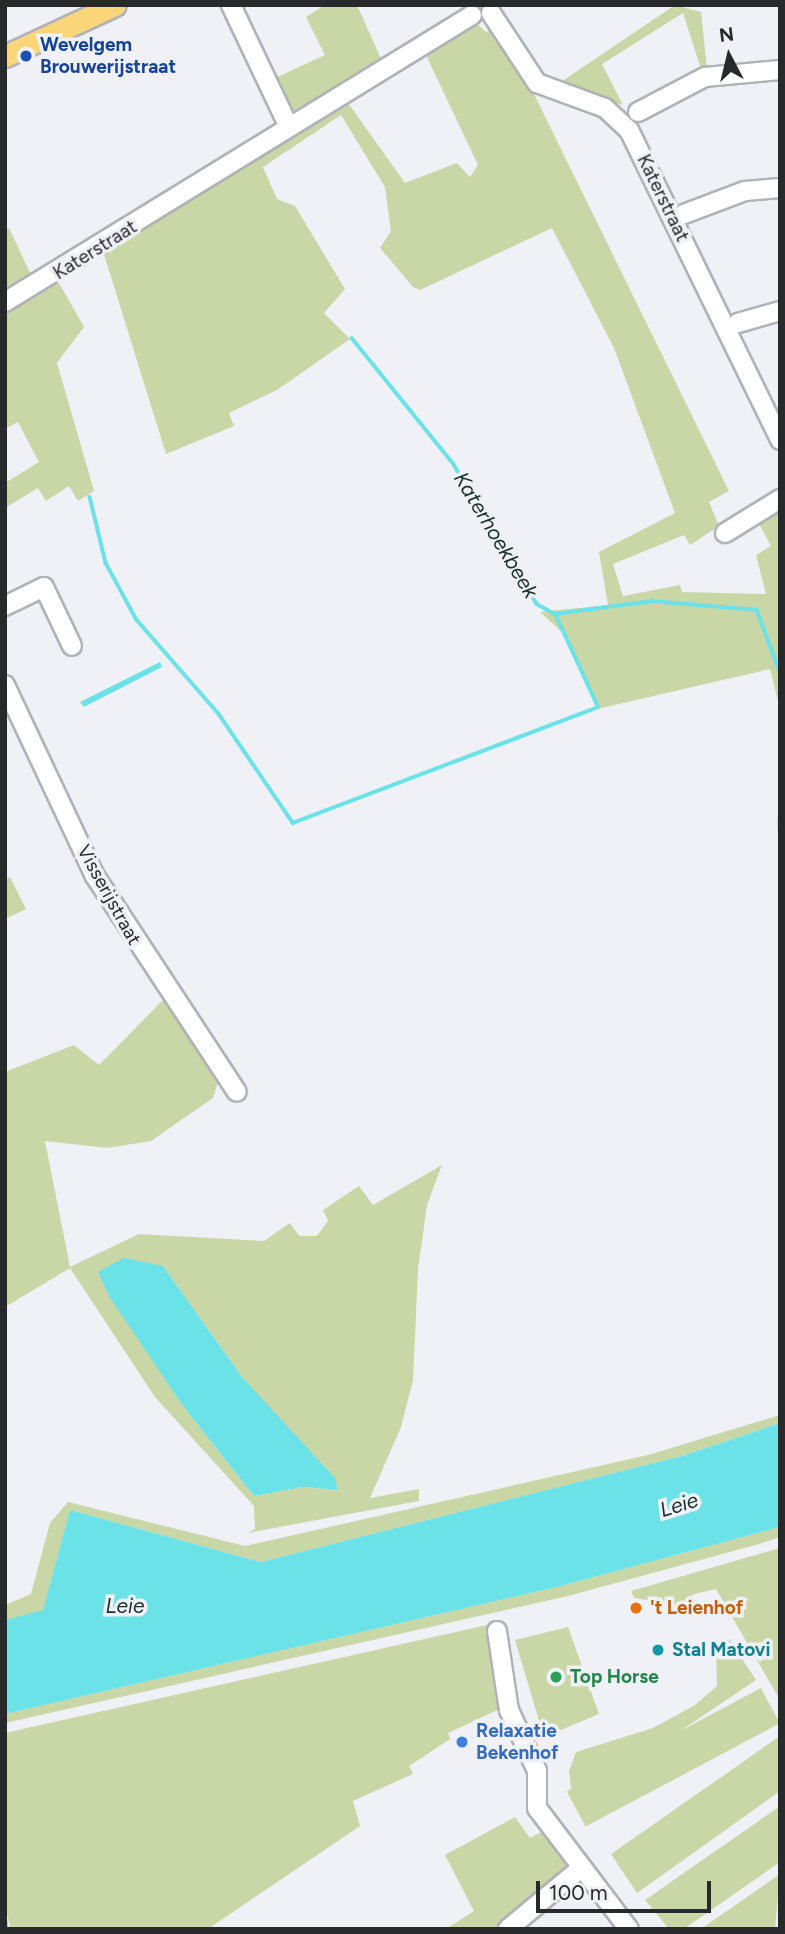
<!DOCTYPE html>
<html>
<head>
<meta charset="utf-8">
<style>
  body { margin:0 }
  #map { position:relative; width:785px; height:1934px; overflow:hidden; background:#eff1f6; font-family:Figtree,sans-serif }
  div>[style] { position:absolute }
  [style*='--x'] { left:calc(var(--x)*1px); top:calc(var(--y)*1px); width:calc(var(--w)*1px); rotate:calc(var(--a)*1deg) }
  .green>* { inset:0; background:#c9d6a5; transform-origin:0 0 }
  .water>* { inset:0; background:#6be2e8 }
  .stream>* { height:3.5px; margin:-1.75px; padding:0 1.75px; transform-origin:1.75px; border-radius:1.75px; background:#6be2e8 }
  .roads { filter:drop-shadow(2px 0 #b0b2b7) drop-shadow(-2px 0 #b0b2b7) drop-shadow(0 2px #b0b2b7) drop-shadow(0 -2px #b0b2b7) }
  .minor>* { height:18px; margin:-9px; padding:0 9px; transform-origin:9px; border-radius:9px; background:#fff }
  .major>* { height:21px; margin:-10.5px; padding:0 10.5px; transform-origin:10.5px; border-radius:10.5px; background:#fad679 }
  .dots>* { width:19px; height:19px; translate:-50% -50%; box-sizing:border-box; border:4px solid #eff1f6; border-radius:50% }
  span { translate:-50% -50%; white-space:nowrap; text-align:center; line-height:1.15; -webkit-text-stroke:7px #eff1f6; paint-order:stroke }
  .transit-label { font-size:19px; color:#164399; font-weight:700 }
  .left { translate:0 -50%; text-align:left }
  .street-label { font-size:19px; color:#28292b }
  .food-label { font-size:19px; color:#c56008; font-weight:700 }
  .culture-label { font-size:19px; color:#0d838f; font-weight:700 }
  .leisure-label { font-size:19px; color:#27864d; font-weight:700 }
  .shop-label { font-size:19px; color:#366cbe; font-weight:700 }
  .water-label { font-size:21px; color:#182e2f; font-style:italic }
  .frame { position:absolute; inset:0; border:7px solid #28292b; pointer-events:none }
  .north { position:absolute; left:694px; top:21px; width:70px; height:70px; -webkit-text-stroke:5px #eff1f6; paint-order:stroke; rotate:353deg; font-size:19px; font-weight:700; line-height:28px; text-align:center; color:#28292b }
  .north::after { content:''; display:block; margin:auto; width:24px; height:32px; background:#28292b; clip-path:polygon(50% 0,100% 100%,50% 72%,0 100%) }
  .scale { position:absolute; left:536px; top:1881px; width:175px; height:32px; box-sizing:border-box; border:4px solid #28292b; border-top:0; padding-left:9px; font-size:21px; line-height:24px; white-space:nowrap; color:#28292b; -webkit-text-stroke:5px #eff1f6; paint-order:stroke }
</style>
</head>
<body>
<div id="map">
  <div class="green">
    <div style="clip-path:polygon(325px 5px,357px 5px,382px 61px,288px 114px,271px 80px,325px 55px,306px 17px)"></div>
    <div style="clip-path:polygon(675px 5px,701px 12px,707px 68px,701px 69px,683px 13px,602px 64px,623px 105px,555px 86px)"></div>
    <div style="clip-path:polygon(476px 23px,486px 32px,498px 27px,530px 86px,729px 491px,709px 502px,719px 526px,690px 545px,684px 535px,613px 564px,623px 596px,680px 585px,682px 592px,766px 594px,756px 555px,771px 546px,757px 520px,780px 506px,780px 709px,770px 669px,597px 709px,562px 632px,540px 612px,608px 605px,599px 552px,675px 513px,614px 348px,552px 228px,420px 290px,413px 287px,380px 248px,391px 231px,385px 187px,341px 115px,263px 167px,277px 199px,295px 206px,345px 289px,324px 313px,350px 339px,277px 390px,229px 413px,234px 426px,166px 454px,103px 251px,346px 100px,405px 183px,457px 163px,470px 177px,478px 165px,425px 53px)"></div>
    <div style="clip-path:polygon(9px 228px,31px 275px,5px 288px,5px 230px)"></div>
    <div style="clip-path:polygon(59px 283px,84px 327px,57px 363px,94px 491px,78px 501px,69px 486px,46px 501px,38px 488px,5px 508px,5px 483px,39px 462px,18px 422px,5px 429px,5px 311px)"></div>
    <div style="clip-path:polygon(10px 877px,26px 909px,5px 919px,5px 880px)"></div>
    <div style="clip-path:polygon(evenodd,167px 996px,220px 1076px,213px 1098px,151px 1141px,107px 1148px,45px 1141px,70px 1267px,139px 1234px,264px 1241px,290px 1223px,299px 1236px,317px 1236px,328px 1221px,323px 1210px,359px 1186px,373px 1205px,442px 1165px,427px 1205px,418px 1269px,413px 1380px,401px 1427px,370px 1498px,419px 1489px,419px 1501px,247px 1533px,255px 1529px,254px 1506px,155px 1397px,70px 1268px,5px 1307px,5px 1072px,74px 1045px,99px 1065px,167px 996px,163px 1266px,242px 1377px,337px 1490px,303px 1487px,254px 1496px,183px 1406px,98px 1273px,163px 1266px)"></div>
    <div style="clip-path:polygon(780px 1415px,780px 1423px,682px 1456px,261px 1562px,70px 1510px,43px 1611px,5px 1620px,5px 1605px,31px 1594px,50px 1523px,68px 1502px,245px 1546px,648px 1455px)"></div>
    <div style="clip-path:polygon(780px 1527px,780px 1537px,759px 1544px,568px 1596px,5px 1723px,5px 1714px,557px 1587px)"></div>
    <div style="clip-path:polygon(780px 1548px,780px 1700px,716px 1589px,694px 1594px,673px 1611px,660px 1602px,634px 1598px,631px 1591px)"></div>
    <div style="clip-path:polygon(487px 1625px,504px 1707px,448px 1733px,450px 1739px,409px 1766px,413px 1774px,353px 1801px,360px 1826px,208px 1929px,11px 1929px,5px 1908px,5px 1733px)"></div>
    <div style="clip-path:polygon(568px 1627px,599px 1714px,544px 1737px,515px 1640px)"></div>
    <div style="clip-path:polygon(729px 1639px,756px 1680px,573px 1803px,569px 1771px,576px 1752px,653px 1728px,695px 1705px,717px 1686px,716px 1646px)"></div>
    <div style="left:761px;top:1688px;width:40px;height:220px;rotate:62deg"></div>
    <div style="clip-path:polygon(780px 1736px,780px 1791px,637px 1893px,611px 1854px)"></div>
    <div style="clip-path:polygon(780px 1806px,780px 1862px,684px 1929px,669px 1929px,645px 1900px)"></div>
    <div style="clip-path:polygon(515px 1817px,530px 1838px,545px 1830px,568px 1870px,501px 1929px,446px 1929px,474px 1911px,445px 1855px)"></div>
    <div style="clip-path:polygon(780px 1874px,775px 1929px,701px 1929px)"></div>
  </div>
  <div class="water">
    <div style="clip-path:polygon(160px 662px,162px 667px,84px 707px,80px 702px)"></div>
    <div style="clip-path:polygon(124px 1258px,163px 1266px,242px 1377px,335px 1478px,338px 1490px,303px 1487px,254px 1496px,183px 1406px,109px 1296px,98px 1272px)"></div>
    <div style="clip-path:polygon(780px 1423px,780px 1527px,557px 1587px,5px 1714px,5px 1620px,43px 1610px,70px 1510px,261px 1562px,682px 1456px)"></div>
  </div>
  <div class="stream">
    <div style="--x:352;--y:338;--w:161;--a:51.1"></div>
    <div style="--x:453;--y:463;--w:164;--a:59.2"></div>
    <div style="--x:537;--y:604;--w:21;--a:29"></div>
    <div style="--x:555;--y:614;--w:98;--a:-7.6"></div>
    <div style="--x:652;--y:601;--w:105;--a:4.9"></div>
    <div style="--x:757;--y:610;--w:66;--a:69.6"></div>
    <div style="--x:90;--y:497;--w:68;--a:76.4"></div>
    <div style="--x:106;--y:563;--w:65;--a:61.5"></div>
    <div style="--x:137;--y:620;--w:125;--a:48.9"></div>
    <div style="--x:219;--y:714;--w:132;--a:55.8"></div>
    <div style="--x:293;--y:823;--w:326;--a:-20.8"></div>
    <div style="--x:598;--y:707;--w:102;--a:-114.8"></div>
    <div style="--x:780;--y:818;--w:11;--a:90"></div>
    <div style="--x:5;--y:1914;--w:15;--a:82"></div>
  </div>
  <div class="roads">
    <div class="minor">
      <div style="--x:231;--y:5;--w:133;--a:64.6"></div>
      <div style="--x:491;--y:13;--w:84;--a:56.7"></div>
      <div style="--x:537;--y:83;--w:72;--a:20.2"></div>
      <div style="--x:605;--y:108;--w:33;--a:43"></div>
      <div style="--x:629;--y:130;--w:345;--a:64"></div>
      <div style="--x:638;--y:112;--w:76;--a:-27.6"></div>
      <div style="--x:705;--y:77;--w:75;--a:-5.3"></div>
      <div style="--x:684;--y:214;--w:65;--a:-20.7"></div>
      <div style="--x:745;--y:191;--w:35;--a:-5"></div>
      <div style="--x:5;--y:302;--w:548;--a:-31.57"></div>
      <div style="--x:738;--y:323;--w:44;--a:-15.9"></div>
      <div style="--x:725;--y:533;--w:65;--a:-31.7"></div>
      <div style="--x:5;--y:606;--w:43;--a:-26"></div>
      <div style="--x:44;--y:587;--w:65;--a:64.6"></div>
      <div style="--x:5;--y:685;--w:211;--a:64.8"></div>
      <div style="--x:95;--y:876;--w:258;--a:56.7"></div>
      <div style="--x:497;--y:1631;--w:80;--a:81.4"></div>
      <div style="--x:509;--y:1710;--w:67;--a:65.3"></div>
      <div style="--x:537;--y:1771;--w:37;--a:90"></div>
      <div style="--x:537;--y:1808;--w:152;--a:52.8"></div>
      <div style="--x:508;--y:1929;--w:95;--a:-39.9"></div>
    </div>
    <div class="major">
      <div style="--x:5;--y:56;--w:121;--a:-24.9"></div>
    </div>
  </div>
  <div class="dots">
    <div style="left:26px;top:56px;background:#1a4fb4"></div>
    <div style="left:636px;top:1608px;background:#e8710a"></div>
    <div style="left:658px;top:1650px;background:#0f9aa8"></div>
    <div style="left:556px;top:1677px;background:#2e9e5b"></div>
    <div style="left:462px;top:1742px;background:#3f7fe0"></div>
  </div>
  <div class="transit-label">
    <span class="left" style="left:40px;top:56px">Wevelgem<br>Brouwerijstraat</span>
  </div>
  <div class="street-label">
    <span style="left:663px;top:198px;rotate:64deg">Katerstraat</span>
    <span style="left:95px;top:250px;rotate:-32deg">Katerstraat</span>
    <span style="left:109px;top:895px;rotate:61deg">Visserijstraat</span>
  </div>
  <div class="food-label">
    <span class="left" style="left:650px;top:1608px">'t Leienhof</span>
  </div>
  <div class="culture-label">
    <span class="left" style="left:672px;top:1650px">Stal Matovi</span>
  </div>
  <div class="leisure-label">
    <span class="left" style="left:570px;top:1677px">Top Horse</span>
  </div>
  <div class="shop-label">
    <span class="left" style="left:476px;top:1742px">Relaxatie<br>Bekenhof</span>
  </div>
  <div class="water-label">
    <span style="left:496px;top:535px;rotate:59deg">Katerhoekbeek</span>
    <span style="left:679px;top:1505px;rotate:-17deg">Leie</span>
    <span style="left:125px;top:1606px">Leie</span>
  </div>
  <div class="frame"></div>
  <div class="north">N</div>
  <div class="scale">100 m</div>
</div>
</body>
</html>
